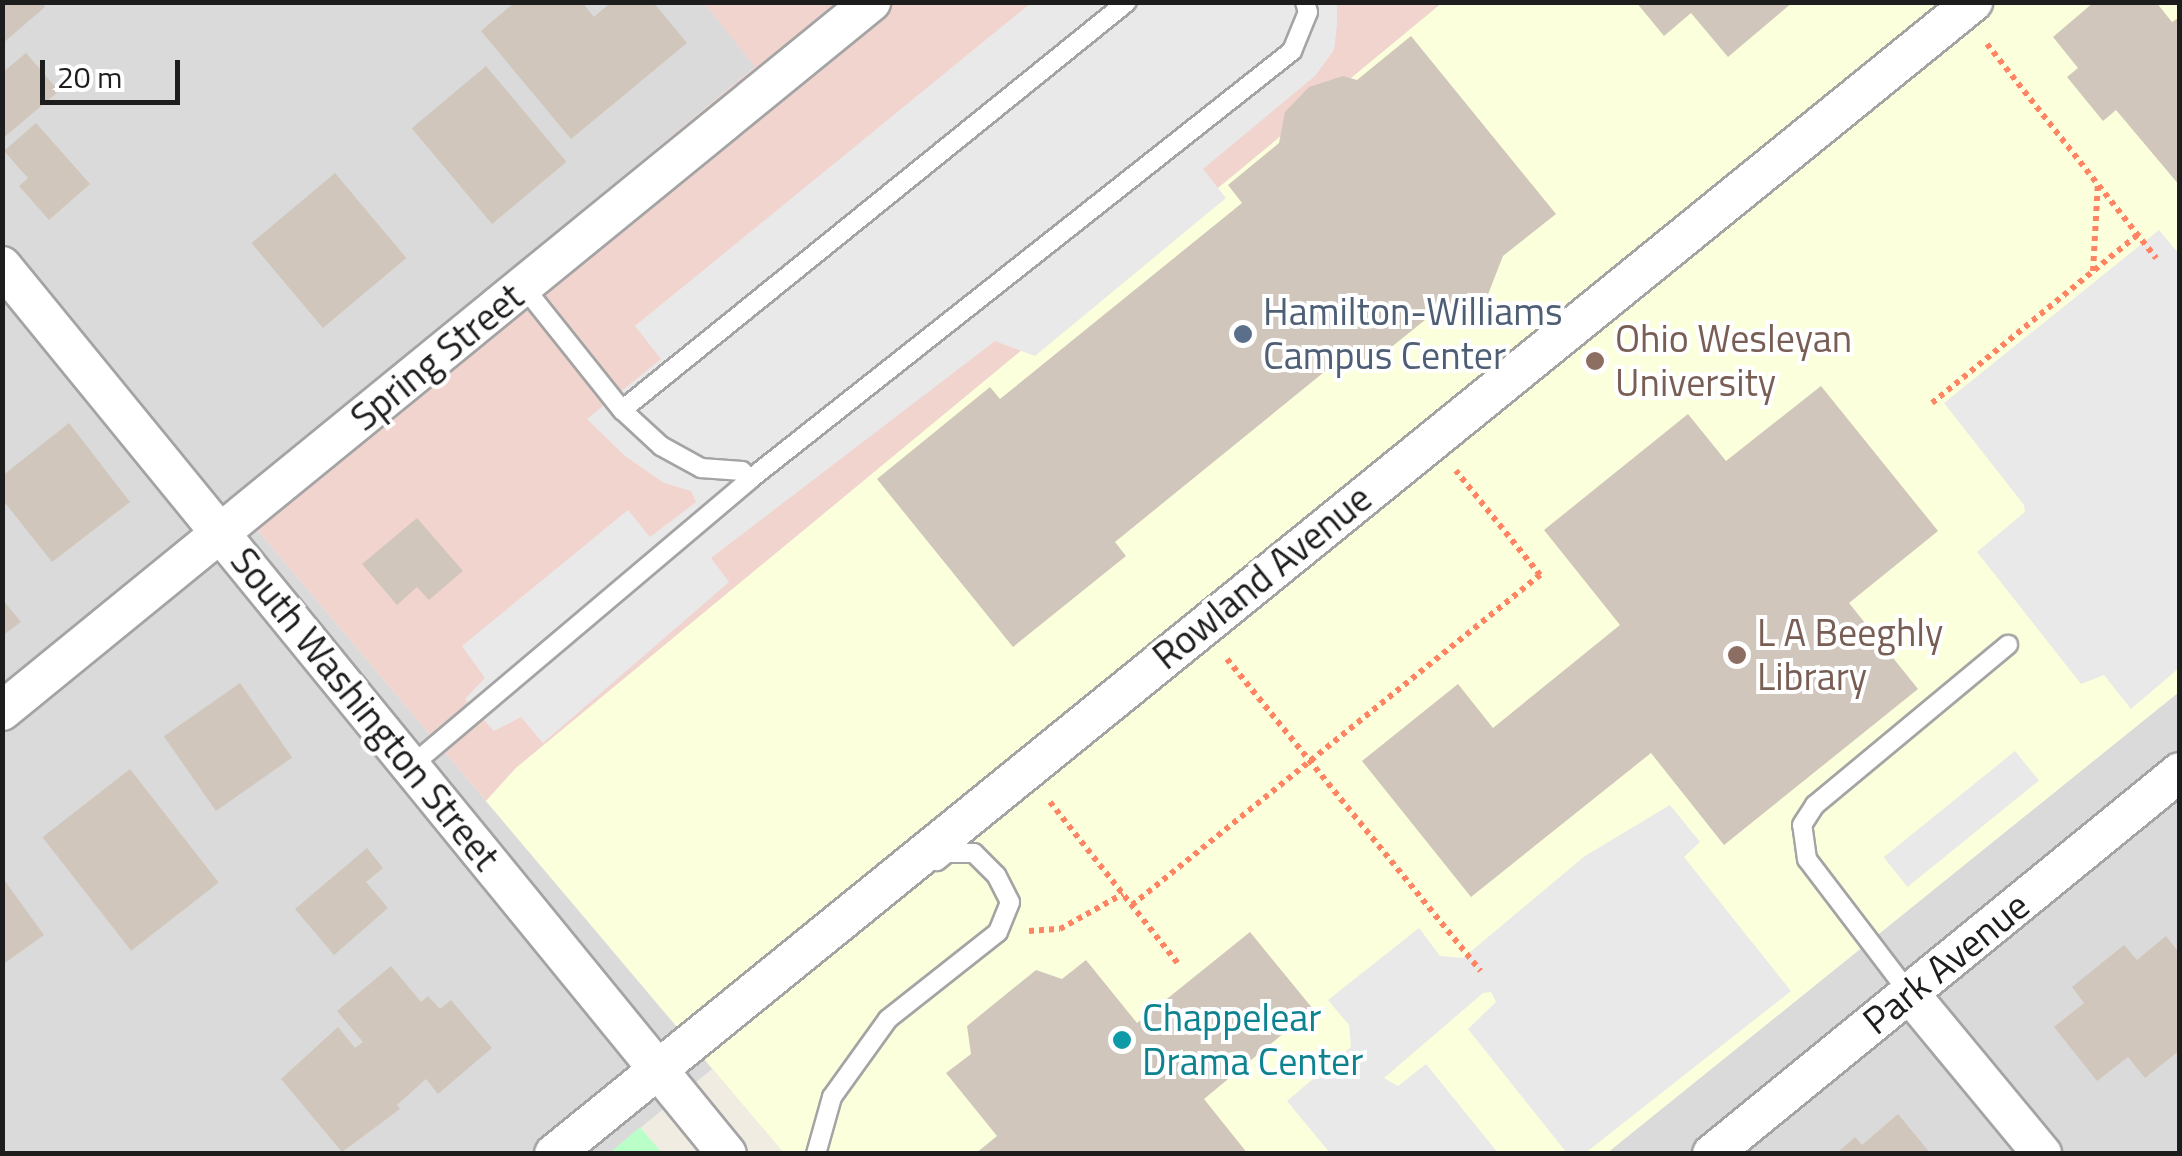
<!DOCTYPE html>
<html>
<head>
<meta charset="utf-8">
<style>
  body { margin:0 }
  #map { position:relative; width:2182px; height:1156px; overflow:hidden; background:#f0ece2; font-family:"Titillium Web",sans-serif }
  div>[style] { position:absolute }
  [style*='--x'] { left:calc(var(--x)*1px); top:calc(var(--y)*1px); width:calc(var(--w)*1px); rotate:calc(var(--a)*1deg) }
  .residential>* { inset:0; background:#dbdada }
  .commercial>* { inset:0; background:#f2d4cf }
  .education>* { inset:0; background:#fbffdb }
  .park>* { inset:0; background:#baffc7 }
  .parking>* { inset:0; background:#e9e9e9; transform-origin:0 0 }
  .building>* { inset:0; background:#d0c6bb; transform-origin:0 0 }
  .path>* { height:6px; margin-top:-3px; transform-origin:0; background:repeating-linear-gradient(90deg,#ff8463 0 5px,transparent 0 10px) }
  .roads { filter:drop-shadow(2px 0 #a4a4a4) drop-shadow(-2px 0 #a4a4a4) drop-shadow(0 2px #a4a4a4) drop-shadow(0 -2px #a4a4a4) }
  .lane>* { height:18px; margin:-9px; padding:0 9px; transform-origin:9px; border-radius:9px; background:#fff }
  .street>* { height:38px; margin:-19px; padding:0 19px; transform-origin:19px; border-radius:19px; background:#fff }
  .dots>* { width:28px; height:28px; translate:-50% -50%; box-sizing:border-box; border:5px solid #fff; border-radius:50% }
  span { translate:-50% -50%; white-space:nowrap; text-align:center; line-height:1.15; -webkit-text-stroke:8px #fff; paint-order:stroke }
  .service-label { font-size:38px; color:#4e5e75 }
  .left { translate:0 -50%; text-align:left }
  .education-label { font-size:38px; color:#785e54 }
  .street-label { font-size:38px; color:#1d1d1d }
  .culture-label { font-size:38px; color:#0d838f }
  .frame { position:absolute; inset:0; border:5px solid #1d1d1d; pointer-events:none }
  .scale { position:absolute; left:40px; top:60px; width:140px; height:45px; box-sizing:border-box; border:5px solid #1d1d1d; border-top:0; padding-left:12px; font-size:30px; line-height:35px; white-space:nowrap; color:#1d1d1d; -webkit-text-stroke:8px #fff; paint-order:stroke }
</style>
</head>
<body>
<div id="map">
  <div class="residential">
    <div style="clip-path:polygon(2px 3px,704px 3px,756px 66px,232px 500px,712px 1069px,610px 1153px,3px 1153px)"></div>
    <div style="clip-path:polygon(2179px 692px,2179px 1153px,1607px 1153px)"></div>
  </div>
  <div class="commercial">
    <div style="clip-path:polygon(704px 3px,1442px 3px,516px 768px,486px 801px,232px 500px,755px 67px)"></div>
  </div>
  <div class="education">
    <div style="clip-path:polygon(1442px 3px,2179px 3px,2179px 692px,1607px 1153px,784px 1153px,486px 801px,516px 768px)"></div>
  </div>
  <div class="park">
    <div style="clip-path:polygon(640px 1127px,662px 1153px,610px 1153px)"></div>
  </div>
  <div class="parking">
    <div style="clip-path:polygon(1031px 3px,1337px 3px,1337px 25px,1334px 50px,1315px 76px,1203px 169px,1226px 198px,1035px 356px,995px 341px,711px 558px,729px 582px,543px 743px,521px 717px,494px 731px,465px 699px,485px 678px,462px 646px,628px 510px,650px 537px,696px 502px,691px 491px,664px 483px,625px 456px,587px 419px,661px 359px,635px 326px)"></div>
    <div style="clip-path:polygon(2159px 230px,2180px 255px,2179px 668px,2131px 709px,2104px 675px,2081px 684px,1977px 552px,2025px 512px,2024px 505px,1944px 403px)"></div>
    <div style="left:2015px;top:751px;width:38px;height:169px;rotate:51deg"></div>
    <div style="clip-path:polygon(1670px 805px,1700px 842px,1684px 857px,1791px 991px,1584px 1154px,1567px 1153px,1468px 1029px,1496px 1002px,1491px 992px,1483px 993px,1384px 1078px,1398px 1086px,1426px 1064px,1498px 1153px,1330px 1153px,1287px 1101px,1351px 1047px,1349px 1025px,1328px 1000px,1419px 928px,1440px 956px,1463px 958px,1585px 856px)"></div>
  </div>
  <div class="building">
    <div style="clip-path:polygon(2px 2px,42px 2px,45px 7px,2px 44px)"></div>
    <div style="clip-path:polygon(515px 2px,582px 2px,594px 17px,611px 2px,653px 2px,687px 43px,571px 139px,481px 31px)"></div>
    <div style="clip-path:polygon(1636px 2px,1793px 2px,1728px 57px,1691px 13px,1664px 36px)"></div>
    <div style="clip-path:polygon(2094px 2px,2156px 2px,2172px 22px,2180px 17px,2180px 186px,2116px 110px,2103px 121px,2067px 77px,2078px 68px,2053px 37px)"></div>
    <div style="clip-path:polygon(1411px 36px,1556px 214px,1503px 256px,1485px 302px,1455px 321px,1425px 320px,1369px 365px,1355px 347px,1115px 542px,1126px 556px,1013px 647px,877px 479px,990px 387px,1000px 399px,1242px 203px,1228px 185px,1279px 143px,1285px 112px,1309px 87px,1343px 76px,1357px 80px)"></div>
    <div style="clip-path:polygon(26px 53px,59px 91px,2px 139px,2px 73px)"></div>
    <div style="left:486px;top:66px;width:125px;height:97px;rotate:50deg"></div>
    <div style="clip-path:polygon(36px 123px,90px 184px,49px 220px,19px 186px,28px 178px,4px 151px)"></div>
    <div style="left:335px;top:173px;width:111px;height:109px;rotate:50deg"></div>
    <div style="clip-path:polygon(1821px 386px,1938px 531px,1849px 603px,1918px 689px,1724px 845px,1651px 753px,1471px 897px,1362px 761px,1458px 684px,1493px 728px,1620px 625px,1544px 530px,1688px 414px,1726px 461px)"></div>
    <div style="clip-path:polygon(69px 423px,130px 502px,52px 562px,2px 499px,2px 476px)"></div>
    <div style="clip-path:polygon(417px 518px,463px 571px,429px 600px,417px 587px,397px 605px,362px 564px)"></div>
    <div style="clip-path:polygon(2px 599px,21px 622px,2px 636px)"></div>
    <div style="left:240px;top:683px;width:91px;height:93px;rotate:55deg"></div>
    <div style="left:130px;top:769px;width:144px;height:111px;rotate:52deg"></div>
    <div style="clip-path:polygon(367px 848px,383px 868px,366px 882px,388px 908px,334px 955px,295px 909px)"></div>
    <div style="clip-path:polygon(2px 877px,44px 935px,2px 965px)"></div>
    <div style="clip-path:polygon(1250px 932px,1313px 1009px,1204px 1099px,1248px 1154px,975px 1154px,997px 1136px,946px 1073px,971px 1054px,967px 1026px,1036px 970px,1062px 979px,1086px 960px,1137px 1023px)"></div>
    <div style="clip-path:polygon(2166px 936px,2180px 954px,2180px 1050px,2145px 1078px,2128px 1057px,2097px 1081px,2054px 1027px,2084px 1003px,2072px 987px,2124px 945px,2137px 960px)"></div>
    <div style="clip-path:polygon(391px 966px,421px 1002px,428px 996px,440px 1009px,451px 1000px,492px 1048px,438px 1094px,426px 1079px,397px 1105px,400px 1109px,342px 1152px,281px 1079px,338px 1027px,355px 1048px,363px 1042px,337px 1011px)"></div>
    <div style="clip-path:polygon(1898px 1114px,1931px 1154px,1836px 1154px,1855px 1137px,1862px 1145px)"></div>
  </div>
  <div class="path">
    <div style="--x:1987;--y:44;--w:273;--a:51.7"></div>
    <div style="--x:2093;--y:271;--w:90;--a:-86.8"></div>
    <div style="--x:1932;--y:403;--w:270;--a:-39.3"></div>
    <div style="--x:1227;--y:659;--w:402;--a:50.9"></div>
    <div style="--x:1050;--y:802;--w:209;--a:51.6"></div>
    <div style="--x:1132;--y:905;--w:525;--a:-38.97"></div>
    <div style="--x:1540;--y:575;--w:134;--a:-128.9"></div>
    <div style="--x:1029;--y:931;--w:31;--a:-4"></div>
    <div style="--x:1060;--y:929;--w:72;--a:-29.1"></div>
  </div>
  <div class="roads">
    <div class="lane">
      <div style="--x:523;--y:286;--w:159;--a:51.4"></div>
      <div style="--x:622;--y:410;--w:649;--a:-38.94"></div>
      <div style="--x:622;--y:410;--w:53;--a:42.7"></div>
      <div style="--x:661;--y:446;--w:46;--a:28.8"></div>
      <div style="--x:701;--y:468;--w:41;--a:4.2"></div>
      <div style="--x:742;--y:471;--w:11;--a:52"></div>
      <div style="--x:411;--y:766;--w:443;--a:-40.2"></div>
      <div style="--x:749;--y:480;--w:692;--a:-38.31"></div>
      <div style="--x:1292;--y:51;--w:42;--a:-67.7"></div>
      <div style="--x:1308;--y:12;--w:10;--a:-107"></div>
      <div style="--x:1909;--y:993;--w:168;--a:-127.3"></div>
      <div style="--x:1807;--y:859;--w:34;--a:-98"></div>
      <div style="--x:1802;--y:825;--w:24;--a:-57"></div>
      <div style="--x:1815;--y:805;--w:251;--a:-39.7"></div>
      <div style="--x:816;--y:1154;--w:59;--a:-74.3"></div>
      <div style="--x:832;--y:1097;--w:96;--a:-54.3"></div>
      <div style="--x:888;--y:1019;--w:140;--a:-38.3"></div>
      <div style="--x:998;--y:932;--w:32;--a:-68"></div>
      <div style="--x:1010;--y:902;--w:30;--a:-117"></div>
      <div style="--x:996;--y:875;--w:31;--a:-135"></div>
      <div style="--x:974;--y:853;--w:27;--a:180"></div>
      <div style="--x:947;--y:853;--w:13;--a:141"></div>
    </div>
    <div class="street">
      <div style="--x:2;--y:266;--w:1146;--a:50.77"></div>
      <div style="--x:2;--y:711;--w:1122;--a:-39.21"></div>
      <div style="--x:1909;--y:993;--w:209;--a:50.4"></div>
      <div style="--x:554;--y:1154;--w:1828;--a:-39.07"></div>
      <div style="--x:1712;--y:1154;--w:604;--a:-39.22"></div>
    </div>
  </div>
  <div class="dots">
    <div style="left:1243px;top:334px;background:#5c6f8a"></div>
    <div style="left:1595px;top:361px;background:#8d6e63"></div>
    <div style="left:1737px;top:655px;background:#8d6e63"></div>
    <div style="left:1122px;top:1040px;background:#0f9aa8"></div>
  </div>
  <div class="service-label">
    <span class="left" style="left:1263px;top:334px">Hamilton-Williams<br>Campus Center</span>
  </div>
  <div class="education-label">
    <span class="left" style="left:1615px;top:361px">Ohio Wesleyan<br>University</span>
    <span class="left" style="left:1757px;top:655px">L A Beeghly<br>Library</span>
  </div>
  <div class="street-label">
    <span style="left:437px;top:357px;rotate:-39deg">Spring Street</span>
    <span style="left:1262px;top:577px;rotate:-39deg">Rowland Avenue</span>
    <span style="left:365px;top:709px;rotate:51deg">South Washington Street</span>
    <span style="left:1946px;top:963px;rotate:-39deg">Park Avenue</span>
  </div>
  <div class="culture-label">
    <span class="left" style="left:1142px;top:1040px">Chappelear<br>Drama Center</span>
  </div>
  <div class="frame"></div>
  <div class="scale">20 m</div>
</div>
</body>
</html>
